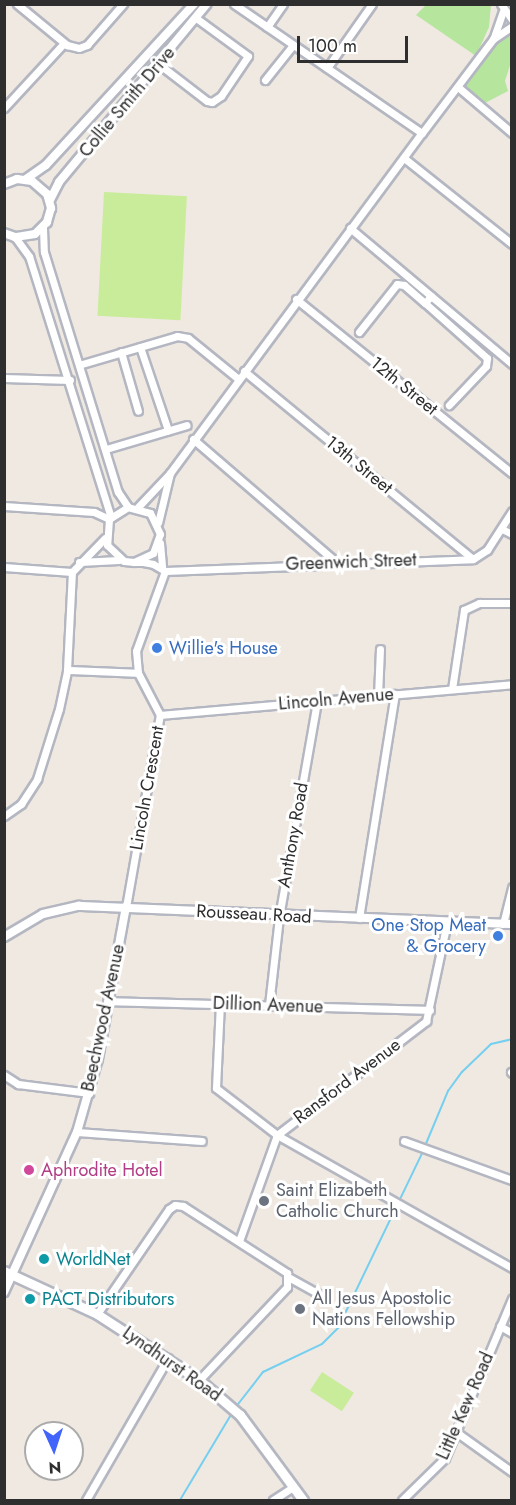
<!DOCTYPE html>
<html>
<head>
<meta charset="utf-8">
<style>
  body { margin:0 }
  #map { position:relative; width:516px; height:1505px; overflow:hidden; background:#efe9e1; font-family:Jost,sans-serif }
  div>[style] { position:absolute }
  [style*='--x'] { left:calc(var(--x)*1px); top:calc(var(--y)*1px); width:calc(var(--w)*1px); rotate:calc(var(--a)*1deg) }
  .green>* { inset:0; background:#b6e59e }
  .pitch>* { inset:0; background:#c9ec9a; transform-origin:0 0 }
  .stream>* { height:2px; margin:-1px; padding:0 1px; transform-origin:1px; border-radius:1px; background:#75cff0 }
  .roads { filter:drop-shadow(2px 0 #b4b7c1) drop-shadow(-2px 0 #b4b7c1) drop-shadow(0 2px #b4b7c1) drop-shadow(0 -2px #b4b7c1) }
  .minor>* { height:7px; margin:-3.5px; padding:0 3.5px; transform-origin:3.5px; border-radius:3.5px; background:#fff }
  .tertiary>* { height:8px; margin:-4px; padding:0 4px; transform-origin:4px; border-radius:4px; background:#fff }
  .secondary>* { height:9px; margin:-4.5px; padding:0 4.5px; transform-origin:4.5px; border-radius:4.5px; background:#fff }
  .dots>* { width:16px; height:16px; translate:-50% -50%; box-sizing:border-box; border:3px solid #fff; border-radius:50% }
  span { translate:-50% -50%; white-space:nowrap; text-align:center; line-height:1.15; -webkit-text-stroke:6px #fff; paint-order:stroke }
  .street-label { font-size:18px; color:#2e2e2e }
  .shop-label { font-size:18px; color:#366cbe }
  .left { translate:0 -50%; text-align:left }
  .right { translate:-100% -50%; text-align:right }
  .hotel-label { font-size:18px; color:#b23c85 }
  .worship-label { font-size:18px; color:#5b616d }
  .culture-label { font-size:18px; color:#0d838f }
  .frame { position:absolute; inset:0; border:6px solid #2e2e2e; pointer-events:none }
  .north { position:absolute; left:24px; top:1421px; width:60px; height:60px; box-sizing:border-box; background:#fff; border:2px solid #ababab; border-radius:50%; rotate:177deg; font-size:16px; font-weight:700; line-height:24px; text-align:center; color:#2e2e2e }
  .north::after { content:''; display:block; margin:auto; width:21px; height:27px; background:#4264fb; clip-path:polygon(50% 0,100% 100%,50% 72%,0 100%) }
  .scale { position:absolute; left:297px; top:36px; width:111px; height:27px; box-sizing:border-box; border:3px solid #2e2e2e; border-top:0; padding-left:8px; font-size:18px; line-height:21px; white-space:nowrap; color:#2e2e2e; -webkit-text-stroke:4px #fff; paint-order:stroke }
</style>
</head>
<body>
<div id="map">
  <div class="green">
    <div style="clip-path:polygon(426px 5px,491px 5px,489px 27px,476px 56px,416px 15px)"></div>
    <div style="clip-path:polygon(511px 33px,511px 62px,505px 81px,508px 91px,485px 103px,461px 83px,492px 45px)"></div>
  </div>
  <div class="pitch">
    <div style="left:104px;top:192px;width:83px;height:124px;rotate:3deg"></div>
    <div style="left:322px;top:1372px;width:38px;height:22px;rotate:33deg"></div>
  </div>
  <div class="stream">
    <div style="--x:425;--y:1146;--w:60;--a:-67.3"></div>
    <div style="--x:448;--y:1091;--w:24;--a:-54"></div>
    <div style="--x:462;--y:1072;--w:40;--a:-44"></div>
    <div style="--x:491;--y:1044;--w:22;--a:-13"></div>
    <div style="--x:235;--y:1408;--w:46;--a:-52.1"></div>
    <div style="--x:263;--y:1372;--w:65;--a:-25.4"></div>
    <div style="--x:322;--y:1344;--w:23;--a:-45"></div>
    <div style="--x:338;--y:1328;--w:196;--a:-64.3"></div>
    <div style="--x:180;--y:1500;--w:101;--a:-59.1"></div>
  </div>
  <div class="roads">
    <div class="minor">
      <div style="--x:17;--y:4;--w:65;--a:39.4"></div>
      <div style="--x:67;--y:45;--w:12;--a:14"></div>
      <div style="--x:79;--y:48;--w:9;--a:-21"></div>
      <div style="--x:87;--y:45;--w:55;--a:-48.7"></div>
      <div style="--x:234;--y:4;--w:228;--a:34.5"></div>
      <div style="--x:501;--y:4;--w:19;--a:55"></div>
      <div style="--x:267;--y:27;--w:28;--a:-55"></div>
      <div style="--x:494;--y:37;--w:28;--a:-71"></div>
      <div style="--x:160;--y:65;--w:59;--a:37.5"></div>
      <div style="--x:207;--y:101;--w:5;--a:11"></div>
      <div style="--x:212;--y:102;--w:11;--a:-34"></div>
      <div style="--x:221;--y:96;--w:48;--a:-56"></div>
      <div style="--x:248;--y:56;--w:64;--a:-143.8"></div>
      <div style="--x:327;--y:68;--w:78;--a:-54.9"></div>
      <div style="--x:265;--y:80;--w:45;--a:-51.3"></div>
      <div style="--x:458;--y:87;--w:71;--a:40.4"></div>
      <div style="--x:4;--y:108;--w:88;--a:-47.3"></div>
      <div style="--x:404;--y:158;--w:138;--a:38.5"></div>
      <div style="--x:43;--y:228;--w:24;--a:88"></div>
      <div style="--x:44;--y:252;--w:251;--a:72.9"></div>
      <div style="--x:118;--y:492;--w:18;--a:56"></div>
      <div style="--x:350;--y:228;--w:212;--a:40"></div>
      <div style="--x:15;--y:237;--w:24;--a:54"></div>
      <div style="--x:29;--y:256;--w:274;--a:72.6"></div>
      <div style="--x:431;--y:296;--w:9;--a:131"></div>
      <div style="--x:425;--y:303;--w:83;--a:41.6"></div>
      <div style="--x:487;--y:358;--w:8;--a:97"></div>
      <div style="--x:486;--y:366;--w:54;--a:133.5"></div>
      <div style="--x:296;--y:299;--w:277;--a:38.9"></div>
      <div style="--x:359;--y:332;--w:61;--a:-51.6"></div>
      <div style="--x:397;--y:284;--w:7;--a:8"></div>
      <div style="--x:404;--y:285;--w:28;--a:41"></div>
      <div style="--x:140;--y:347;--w:88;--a:71.4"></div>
      <div style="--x:121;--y:352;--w:61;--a:73.9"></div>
      <div style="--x:82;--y:364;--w:99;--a:-16.4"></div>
      <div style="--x:177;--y:336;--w:11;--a:10"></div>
      <div style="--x:188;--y:338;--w:63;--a:39.2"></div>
      <div style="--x:244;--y:371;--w:296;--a:39.4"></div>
      <div style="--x:4;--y:378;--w:66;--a:1.7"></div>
      <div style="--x:193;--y:439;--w:189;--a:40.7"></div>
      <div style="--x:106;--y:449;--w:84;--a:-16.5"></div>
      <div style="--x:170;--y:473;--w:423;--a:-53.5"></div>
      <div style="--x:422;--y:133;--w:118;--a:-52.9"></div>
      <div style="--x:493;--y:39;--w:23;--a:-34"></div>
      <div style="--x:4;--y:506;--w:90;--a:3.8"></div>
      <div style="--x:94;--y:512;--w:17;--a:25"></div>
      <div style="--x:138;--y:507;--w:47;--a:-46.7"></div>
      <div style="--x:170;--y:473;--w:51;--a:103.5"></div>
      <div style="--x:502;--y:529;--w:11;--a:27"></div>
      <div style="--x:160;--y:543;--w:24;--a:85"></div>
      <div style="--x:79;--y:562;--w:40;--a:-2.9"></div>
      <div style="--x:134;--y:562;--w:21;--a:-25"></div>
      <div style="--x:153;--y:553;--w:20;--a:-70"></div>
      <div style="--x:160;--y:534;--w:23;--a:-115"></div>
      <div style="--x:150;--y:513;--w:23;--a:-165"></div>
      <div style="--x:128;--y:507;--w:22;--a:148"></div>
      <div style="--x:109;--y:519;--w:26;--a:94"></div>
      <div style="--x:107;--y:545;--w:23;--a:43"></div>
      <div style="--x:124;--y:561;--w:10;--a:6"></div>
      <div style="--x:134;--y:562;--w:9;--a:0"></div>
      <div style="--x:143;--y:562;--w:10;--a:11"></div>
      <div style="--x:153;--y:564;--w:14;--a:30"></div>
      <div style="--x:4;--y:567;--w:68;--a:4.2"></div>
      <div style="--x:165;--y:571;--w:308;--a:-2.2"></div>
      <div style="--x:473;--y:559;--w:17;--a:-33"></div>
      <div style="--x:487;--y:550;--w:46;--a:-57.3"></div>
      <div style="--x:72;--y:572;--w:47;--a:-45.9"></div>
      <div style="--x:67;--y:670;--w:71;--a:2.4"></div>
      <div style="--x:452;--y:689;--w:80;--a:-81.4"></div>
      <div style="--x:464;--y:610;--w:17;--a:-25"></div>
      <div style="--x:479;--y:603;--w:33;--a:0"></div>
      <div style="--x:378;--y:696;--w:47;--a:-87.6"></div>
      <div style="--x:160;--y:715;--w:353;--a:-5"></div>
      <div style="--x:4;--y:816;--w:21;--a:-35"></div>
      <div style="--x:21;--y:804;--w:30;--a:-57"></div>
      <div style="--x:37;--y:779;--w:73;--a:-72.6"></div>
      <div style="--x:59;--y:709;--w:40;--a:-78"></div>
      <div style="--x:67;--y:670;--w:98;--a:-87.1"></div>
      <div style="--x:126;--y:907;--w:195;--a:-80"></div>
      <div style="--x:160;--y:715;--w:47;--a:-117.6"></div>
      <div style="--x:138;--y:673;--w:22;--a:-95"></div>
      <div style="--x:136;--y:651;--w:85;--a:-70.1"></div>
      <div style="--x:359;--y:918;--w:227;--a:-80.9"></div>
      <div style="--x:503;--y:924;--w:38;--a:-76"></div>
      <div style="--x:107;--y:1001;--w:323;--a:1.6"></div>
      <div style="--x:220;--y:1003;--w:85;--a:92.7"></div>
      <div style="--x:216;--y:1088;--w:77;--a:37.6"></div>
      <div style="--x:277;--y:1135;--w:270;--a:29.5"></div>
      <div style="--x:269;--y:1005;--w:89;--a:-83.5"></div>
      <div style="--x:279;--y:917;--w:219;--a:-80"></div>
      <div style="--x:511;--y:1072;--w:1;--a:45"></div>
      <div style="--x:4;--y:1075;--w:17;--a:33"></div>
      <div style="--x:18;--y:1084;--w:72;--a:7.2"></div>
      <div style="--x:77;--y:1132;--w:125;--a:4.1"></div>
      <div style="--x:404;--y:1141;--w:115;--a:19.9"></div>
      <div style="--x:239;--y:1241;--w:113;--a:-70.3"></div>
      <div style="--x:277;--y:1135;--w:188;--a:-37.4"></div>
      <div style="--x:426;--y:1021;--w:101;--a:-78"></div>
      <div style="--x:290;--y:1278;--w:35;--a:29"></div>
      <div style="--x:97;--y:1314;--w:127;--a:-55.6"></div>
      <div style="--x:169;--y:1209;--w:7;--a:-34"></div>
      <div style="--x:175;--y:1205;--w:8;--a:7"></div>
      <div style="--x:183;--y:1206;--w:124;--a:32.8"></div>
      <div style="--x:287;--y:1273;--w:14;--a:90"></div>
      <div style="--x:287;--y:1287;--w:128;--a:133.4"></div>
      <div style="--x:500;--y:1326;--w:14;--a:30"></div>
      <div style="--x:456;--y:1432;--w:69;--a:35.5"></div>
      <div style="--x:86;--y:1500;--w:164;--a:-60"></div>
      <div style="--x:273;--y:1500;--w:24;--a:-33"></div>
      <div style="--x:402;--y:1500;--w:60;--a:-44.3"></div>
      <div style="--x:445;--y:1458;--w:173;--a:-67.2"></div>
    </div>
    <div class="tertiary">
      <div style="--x:26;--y:179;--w:24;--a:-35"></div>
      <div style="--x:46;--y:165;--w:219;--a:-47.4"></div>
      <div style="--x:4;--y:184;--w:14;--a:-21"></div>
      <div style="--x:17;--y:179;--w:15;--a:8"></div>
      <div style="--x:32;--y:181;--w:20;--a:41"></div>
      <div style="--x:47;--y:194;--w:15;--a:74"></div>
      <div style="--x:51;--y:208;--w:15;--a:106"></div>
      <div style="--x:47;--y:222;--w:17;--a:135"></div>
      <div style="--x:35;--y:234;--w:20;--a:171"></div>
      <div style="--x:15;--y:237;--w:12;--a:-160"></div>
      <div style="--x:50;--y:200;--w:20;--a:-63"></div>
      <div style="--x:59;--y:182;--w:231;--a:-50.3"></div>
      <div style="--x:4;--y:937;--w:45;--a:-30.5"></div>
      <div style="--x:43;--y:914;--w:37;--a:-13"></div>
      <div style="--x:79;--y:906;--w:433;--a:2.4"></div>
      <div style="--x:4;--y:1292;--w:176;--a:-65.5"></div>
      <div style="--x:77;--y:1132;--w:76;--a:-74"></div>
      <div style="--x:98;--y:1059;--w:155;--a:-79.6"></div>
    </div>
    <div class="secondary">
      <div style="--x:4;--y:1271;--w:102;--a:24.8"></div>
      <div style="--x:97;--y:1314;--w:121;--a:32.9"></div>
      <div style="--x:199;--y:1380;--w:54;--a:40.5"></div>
      <div style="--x:240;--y:1415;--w:106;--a:53.5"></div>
    </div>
  </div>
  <div class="dots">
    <div style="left:157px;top:648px;background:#3f7fe0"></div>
    <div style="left:498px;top:936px;background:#3f7fe0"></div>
    <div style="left:29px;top:1170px;background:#d1479c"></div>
    <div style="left:264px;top:1201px;background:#6b7280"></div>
    <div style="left:44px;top:1259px;background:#0f9aa8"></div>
    <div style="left:30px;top:1299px;background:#0f9aa8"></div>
    <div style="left:300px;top:1309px;background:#6b7280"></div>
  </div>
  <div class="street-label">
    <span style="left:127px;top:102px;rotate:-50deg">Collie Smith Drive</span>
    <span style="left:404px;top:386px;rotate:39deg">12th Street</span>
    <span style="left:359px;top:465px;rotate:39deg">13th Street</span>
    <span style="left:351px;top:562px;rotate:-2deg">Greenwich Street</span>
    <span style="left:336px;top:699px;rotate:-5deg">Lincoln Avenue</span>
    <span style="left:147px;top:788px;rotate:-80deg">Lincoln Crescent</span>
    <span style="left:293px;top:835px;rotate:-80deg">Anthony Road</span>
    <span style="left:254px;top:914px;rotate:3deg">Rousseau Road</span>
    <span style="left:268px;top:1005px;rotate:2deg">Dillion Avenue</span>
    <span style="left:103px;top:1018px;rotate:-78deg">Beechwood Avenue</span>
    <span style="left:347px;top:1081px;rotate:-37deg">Ransford Avenue</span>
    <span style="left:172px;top:1364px;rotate:35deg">Lyndhurst Road</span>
    <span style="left:465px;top:1406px;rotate:-66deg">Little Kew Road</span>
  </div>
  <div class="shop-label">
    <span class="left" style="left:169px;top:648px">Willie's House</span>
    <span class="right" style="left:486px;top:936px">One Stop Meat<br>&amp; Grocery</span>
  </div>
  <div class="hotel-label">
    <span class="left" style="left:41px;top:1170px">Aphrodite Hotel</span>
  </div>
  <div class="worship-label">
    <span class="left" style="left:276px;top:1201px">Saint Elizabeth<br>Catholic Church</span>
    <span class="left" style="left:312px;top:1309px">All Jesus Apostolic<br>Nations Fellowship</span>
  </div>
  <div class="culture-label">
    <span class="left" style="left:56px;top:1259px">WorldNet</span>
    <span class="left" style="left:42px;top:1299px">PACT Distributors</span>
  </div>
  <div class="frame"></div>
  <div class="north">N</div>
  <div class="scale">100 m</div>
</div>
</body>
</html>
